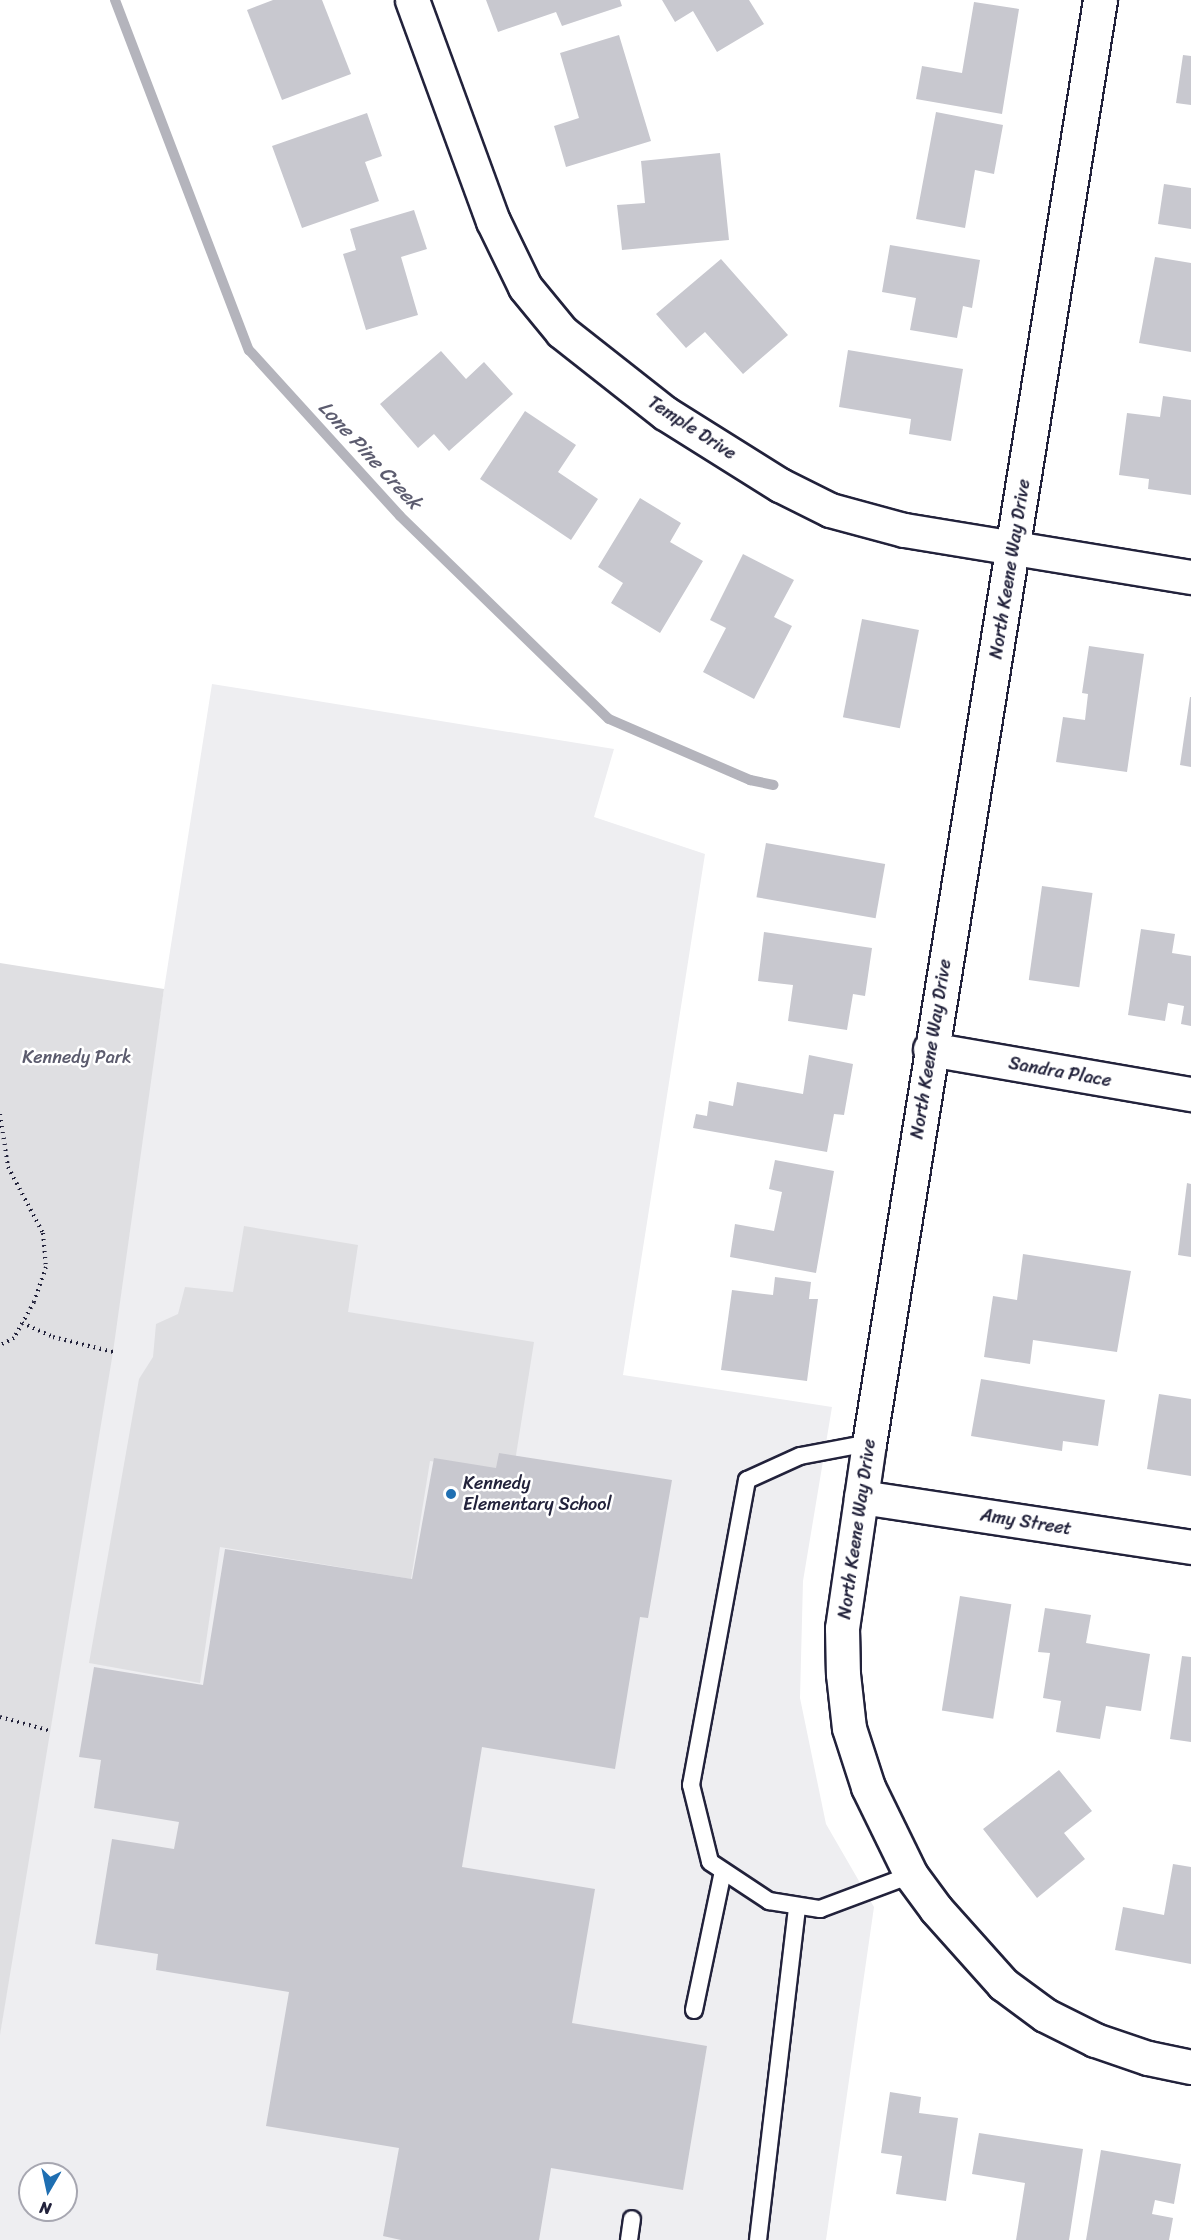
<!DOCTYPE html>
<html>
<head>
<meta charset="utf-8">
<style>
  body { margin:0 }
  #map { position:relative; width:1191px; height:2240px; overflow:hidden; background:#fff; font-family:Sriracha,sans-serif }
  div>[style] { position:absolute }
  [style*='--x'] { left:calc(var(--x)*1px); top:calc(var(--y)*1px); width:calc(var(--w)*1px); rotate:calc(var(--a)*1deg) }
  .built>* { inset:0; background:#eeeef1 }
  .green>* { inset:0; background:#dfdfe2 }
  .stream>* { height:10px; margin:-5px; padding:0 5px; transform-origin:5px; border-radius:5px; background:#b4b4bc }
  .building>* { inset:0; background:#c8c8cf; transform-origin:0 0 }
  .path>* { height:4px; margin-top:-2px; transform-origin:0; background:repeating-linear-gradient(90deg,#22223b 0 1.5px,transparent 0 6px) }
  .roads { filter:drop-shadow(2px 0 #22223b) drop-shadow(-2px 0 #22223b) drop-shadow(0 2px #22223b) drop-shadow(0 -2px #22223b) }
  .service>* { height:16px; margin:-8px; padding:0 8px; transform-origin:8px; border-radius:8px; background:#fff }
  .minor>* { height:33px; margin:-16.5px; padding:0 16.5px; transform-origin:16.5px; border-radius:16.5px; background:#fff }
  .tertiary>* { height:33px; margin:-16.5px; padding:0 16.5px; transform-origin:16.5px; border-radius:16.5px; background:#fff }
  .dots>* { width:16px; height:16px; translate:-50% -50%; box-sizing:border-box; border:3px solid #fff; border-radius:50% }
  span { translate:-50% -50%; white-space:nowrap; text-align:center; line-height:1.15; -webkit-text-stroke:5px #fff; paint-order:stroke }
  .street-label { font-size:18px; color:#22223b }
  .park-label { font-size:18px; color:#5b5b6d }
  .poi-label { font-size:18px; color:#22223b }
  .left { translate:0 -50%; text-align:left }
  .water-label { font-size:20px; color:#5c5c6f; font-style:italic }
  .north { position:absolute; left:18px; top:2162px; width:60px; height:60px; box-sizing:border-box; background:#fff; border:2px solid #a7a7b1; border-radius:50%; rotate:189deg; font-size:16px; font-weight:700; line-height:24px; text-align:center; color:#22223b }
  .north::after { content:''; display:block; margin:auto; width:21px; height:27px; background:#1f6fb2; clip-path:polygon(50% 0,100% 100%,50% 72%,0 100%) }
</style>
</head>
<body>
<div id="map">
  <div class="built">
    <div style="clip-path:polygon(evenodd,212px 684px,614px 749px,594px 817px,705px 854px,623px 1375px,832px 1407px,803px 1581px,800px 1698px,826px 1824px,874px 1907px,826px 2240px,0 2240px,0 2033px,212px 684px,30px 2174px,66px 2174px,66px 2210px,30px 2210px,30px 2174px)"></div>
  </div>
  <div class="green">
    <div style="clip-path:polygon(0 963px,164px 989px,113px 1352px,0 2035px)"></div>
    <div style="clip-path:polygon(244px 1226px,358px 1245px,348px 1312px,534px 1342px,513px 1474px,430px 1461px,411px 1579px,220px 1547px,200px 1683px,89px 1663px,139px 1379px,153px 1357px,156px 1324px,178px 1314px,185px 1287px,233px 1292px)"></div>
  </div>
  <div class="stream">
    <div style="--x:115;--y:0;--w:375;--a:69.1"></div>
    <div style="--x:249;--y:350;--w:224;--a:47.7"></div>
    <div style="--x:400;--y:516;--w:291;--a:44.2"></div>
    <div style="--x:609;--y:719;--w:154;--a:23.4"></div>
    <div style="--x:750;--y:780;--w:24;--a:12"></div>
  </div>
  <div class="building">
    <div style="clip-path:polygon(273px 0,322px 0,351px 74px,282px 100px,247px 10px)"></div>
    <div style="clip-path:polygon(486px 0,620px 0,622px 6px,562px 26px,556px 12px,498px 32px)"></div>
    <div style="clip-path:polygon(662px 0,749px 0,764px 24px,717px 52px,693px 11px,675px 22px)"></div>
    <div style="clip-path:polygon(974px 2px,1019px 9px,1002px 114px,916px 99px,922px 66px,962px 73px)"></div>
    <div style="clip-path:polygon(619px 35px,651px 141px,566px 167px,554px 126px,579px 118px,560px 53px)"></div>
    <div style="clip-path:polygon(1183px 55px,1191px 56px,1191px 105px,1176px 103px)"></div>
    <div style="clip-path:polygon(936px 112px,1003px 125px,994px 174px,975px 170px,965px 228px,916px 219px)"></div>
    <div style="clip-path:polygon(367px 113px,382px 156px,365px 162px,379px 201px,302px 228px,272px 146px)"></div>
    <div style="clip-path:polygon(720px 153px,729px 240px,622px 250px,617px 205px,645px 203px,641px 161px)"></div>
    <div style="clip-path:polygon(1164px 184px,1191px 188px,1191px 229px,1158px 224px)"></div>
    <div style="clip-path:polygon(414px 210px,427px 249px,401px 257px,418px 315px,366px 330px,343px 254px,356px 250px,350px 229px)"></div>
    <div style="clip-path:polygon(890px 245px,980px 260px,972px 308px,963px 306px,957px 338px,910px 330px,916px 298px,882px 292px)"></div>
    <div style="clip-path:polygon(1155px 257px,1191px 263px,1191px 352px,1139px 343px)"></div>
    <div style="clip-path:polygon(721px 259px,788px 335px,743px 374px,705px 332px,686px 348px,656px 314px)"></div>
    <div style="clip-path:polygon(848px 350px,963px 369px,951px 441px,909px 434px,911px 419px,839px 407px)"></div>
    <div style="clip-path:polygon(441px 351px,466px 379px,484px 362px,513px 394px,449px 451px,434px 434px,418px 448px,380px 404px)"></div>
    <div style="clip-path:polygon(1163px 396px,1191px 400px,1191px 495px,1148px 489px,1149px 479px,1119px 475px,1127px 413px,1160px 417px)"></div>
    <div style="clip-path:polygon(525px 411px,576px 445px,558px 472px,598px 499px,571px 540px,480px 479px)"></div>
    <div style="clip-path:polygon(640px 498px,681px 523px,670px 542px,703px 561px,660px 633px,611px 603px,623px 583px,598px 567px)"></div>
    <div style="clip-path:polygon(743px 554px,794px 580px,774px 617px,792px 626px,754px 699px,703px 672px,726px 628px,710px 620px)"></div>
    <div style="left:862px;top:619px;width:58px;height:100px;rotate:11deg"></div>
    <div style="clip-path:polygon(1089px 646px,1144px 654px,1127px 772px,1056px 762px,1063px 717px,1085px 720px,1088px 694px,1082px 693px)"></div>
    <div style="clip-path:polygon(1190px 697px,1191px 697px,1191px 767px,1180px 765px)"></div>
    <div style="left:766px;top:843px;width:121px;height:55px;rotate:10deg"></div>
    <div style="left:1042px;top:886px;width:51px;height:95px;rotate:8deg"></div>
    <div style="clip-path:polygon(1141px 929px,1175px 934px,1172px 953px,1191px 956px,1191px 1026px,1181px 1024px,1184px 1006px,1168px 1003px,1165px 1021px,1128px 1015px)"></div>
    <div style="clip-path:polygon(764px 932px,872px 948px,865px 996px,853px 994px,847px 1030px,788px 1021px,793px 985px,758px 981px)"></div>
    <div style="clip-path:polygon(809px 1055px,853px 1064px,844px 1115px,834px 1114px,827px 1152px,693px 1128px,696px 1114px,707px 1116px,709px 1101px,733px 1106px,737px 1082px,803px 1094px)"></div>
    <div style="clip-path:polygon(775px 1160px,834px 1171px,816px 1273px,730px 1257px,735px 1224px,774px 1231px,782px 1192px,769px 1189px)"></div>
    <div style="clip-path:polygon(1187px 1183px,1191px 1184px,1191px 1257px,1178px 1255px)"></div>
    <div style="clip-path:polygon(1023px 1254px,1131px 1271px,1117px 1352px,1033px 1340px,1030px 1364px,984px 1357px,993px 1296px,1017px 1300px)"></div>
    <div style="clip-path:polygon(775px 1277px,811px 1282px,809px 1299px,818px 1299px,807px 1381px,721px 1370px,732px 1290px,773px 1295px)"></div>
    <div style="clip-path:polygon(981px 1379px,1105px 1400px,1098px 1446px,1063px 1441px,1062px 1451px,971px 1436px)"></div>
    <div style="clip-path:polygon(1159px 1394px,1191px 1399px,1191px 1476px,1147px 1469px)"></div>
    <div style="clip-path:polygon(499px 1453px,672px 1480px,648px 1618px,640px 1617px,615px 1769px,482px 1747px,462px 1867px,595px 1889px,572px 2023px,707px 2046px,683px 2190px,551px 2168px,539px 2240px,401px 2240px,383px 2236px,399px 2148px,266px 2126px,289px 1992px,156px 1970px,158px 1954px,95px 1944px,112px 1839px,174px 1849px,179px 1822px,94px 1808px,101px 1760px,79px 1757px,94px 1667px,203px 1685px,225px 1549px,412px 1579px,434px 1458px,496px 1468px)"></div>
    <div style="left:960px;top:1596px;width:52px;height:116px;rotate:9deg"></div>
    <div style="clip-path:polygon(1045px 1608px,1091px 1615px,1086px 1643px,1150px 1654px,1141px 1711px,1106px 1706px,1100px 1739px,1056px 1732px,1061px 1701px,1043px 1698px,1050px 1653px,1038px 1652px)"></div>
    <div style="clip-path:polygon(1182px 1656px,1191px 1657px,1191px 1742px,1170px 1739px)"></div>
    <div style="clip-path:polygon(1059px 1770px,1092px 1811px,1064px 1833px,1085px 1859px,1037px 1898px,983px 1829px)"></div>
    <div style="clip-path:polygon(1173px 1864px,1191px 1867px,1191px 1964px,1115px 1950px,1123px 1907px,1164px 1915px)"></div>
    <div style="clip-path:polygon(890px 2092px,921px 2097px,919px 2113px,958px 2118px,946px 2201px,896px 2194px,902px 2156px,881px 2153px)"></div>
    <div style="clip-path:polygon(979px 2133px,1083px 2149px,1069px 2240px,1016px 2240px,1025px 2183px,972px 2174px)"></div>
    <div style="clip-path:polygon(1101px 2150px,1181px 2164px,1174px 2204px,1155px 2200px,1152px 2214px,1173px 2218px,1169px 2240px,1086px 2240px)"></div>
  </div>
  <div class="path">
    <div style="--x:0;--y:1114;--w:54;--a:81.4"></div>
    <div style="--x:8;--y:1167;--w:75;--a:62.1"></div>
    <div style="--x:43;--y:1233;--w:34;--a:85"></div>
    <div style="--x:46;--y:1267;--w:37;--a:109"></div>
    <div style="--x:34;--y:1302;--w:41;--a:119.1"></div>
    <div style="--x:14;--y:1338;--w:16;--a:153"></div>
    <div style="--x:22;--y:1323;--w:34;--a:24"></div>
    <div style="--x:53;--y:1337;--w:62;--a:14"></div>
    <div style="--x:0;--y:1717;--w:53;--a:15.4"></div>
  </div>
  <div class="roads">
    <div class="service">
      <div style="--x:869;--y:1443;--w:70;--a:169.3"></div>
      <div style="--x:800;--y:1456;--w:58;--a:155.6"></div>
      <div style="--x:747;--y:1480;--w:310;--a:100.4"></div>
      <div style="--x:691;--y:1785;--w:79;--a:76.1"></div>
      <div style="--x:710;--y:1862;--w:71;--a:33.5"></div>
      <div style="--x:769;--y:1901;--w:52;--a:8.9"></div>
      <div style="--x:820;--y:1909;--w:97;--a:-20.5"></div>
      <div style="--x:694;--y:2010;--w:142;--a:-78.2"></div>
      <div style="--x:629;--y:2240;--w:21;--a:-82"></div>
      <div style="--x:758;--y:2240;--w:336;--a:-83.3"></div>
    </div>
    <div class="minor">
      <div style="--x:412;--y:0;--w:235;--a:69.9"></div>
      <div style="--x:493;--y:221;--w:73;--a:64.1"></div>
      <div style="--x:525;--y:287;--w:58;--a:50.6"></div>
      <div style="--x:562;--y:332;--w:131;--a:38.2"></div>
      <div style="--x:665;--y:413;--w:136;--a:32.1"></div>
      <div style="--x:780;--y:485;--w:56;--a:26.6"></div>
      <div style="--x:830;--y:510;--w:77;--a:15.1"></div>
      <div style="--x:904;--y:530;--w:291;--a:9.3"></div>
      <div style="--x:930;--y:1049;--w:265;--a:9.8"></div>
      <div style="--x:861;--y:1497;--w:334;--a:8.6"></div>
    </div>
    <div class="tertiary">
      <div style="--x:1100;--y:0;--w:1461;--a:99.09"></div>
      <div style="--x:869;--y:1443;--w:187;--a:98.3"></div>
      <div style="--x:842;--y:1628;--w:46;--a:88.8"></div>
      <div style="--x:843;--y:1674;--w:54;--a:83.7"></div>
      <div style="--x:849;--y:1728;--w:62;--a:72.1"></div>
      <div style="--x:868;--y:1787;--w:98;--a:64"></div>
      <div style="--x:911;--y:1875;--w:42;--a:53.7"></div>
      <div style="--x:936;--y:1909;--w:101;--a:48.2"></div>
      <div style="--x:1003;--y:1984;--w:52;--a:36.4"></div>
      <div style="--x:1045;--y:2015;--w:56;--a:26.6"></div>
      <div style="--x:1095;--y:2040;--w:56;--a:18.8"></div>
      <div style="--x:1148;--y:2058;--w:44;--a:11.8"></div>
    </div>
  </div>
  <div class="dots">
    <div style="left:451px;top:1494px;background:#1f6fb2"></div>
  </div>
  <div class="street-label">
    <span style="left:692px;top:428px;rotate:33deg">Temple Drive</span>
    <span style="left:1010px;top:569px;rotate:-81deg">North Keene Way Drive</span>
    <span style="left:931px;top:1049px;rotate:-81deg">North Keene Way Drive</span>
    <span style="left:1060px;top:1072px;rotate:10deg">Sandra Place</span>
    <span style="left:1026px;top:1522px;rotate:9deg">Amy Street</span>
    <span style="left:857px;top:1529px;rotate:-82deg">North Keene Way Drive</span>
  </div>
  <div class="park-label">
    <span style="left:77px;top:1057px">Kennedy Park</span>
  </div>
  <div class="poi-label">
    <span class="left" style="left:463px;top:1494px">Kennedy<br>Elementary School</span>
  </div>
  <div class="water-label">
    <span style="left:370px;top:455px;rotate:47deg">Lone Pine Creek</span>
  </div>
  <div class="north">N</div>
</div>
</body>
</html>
